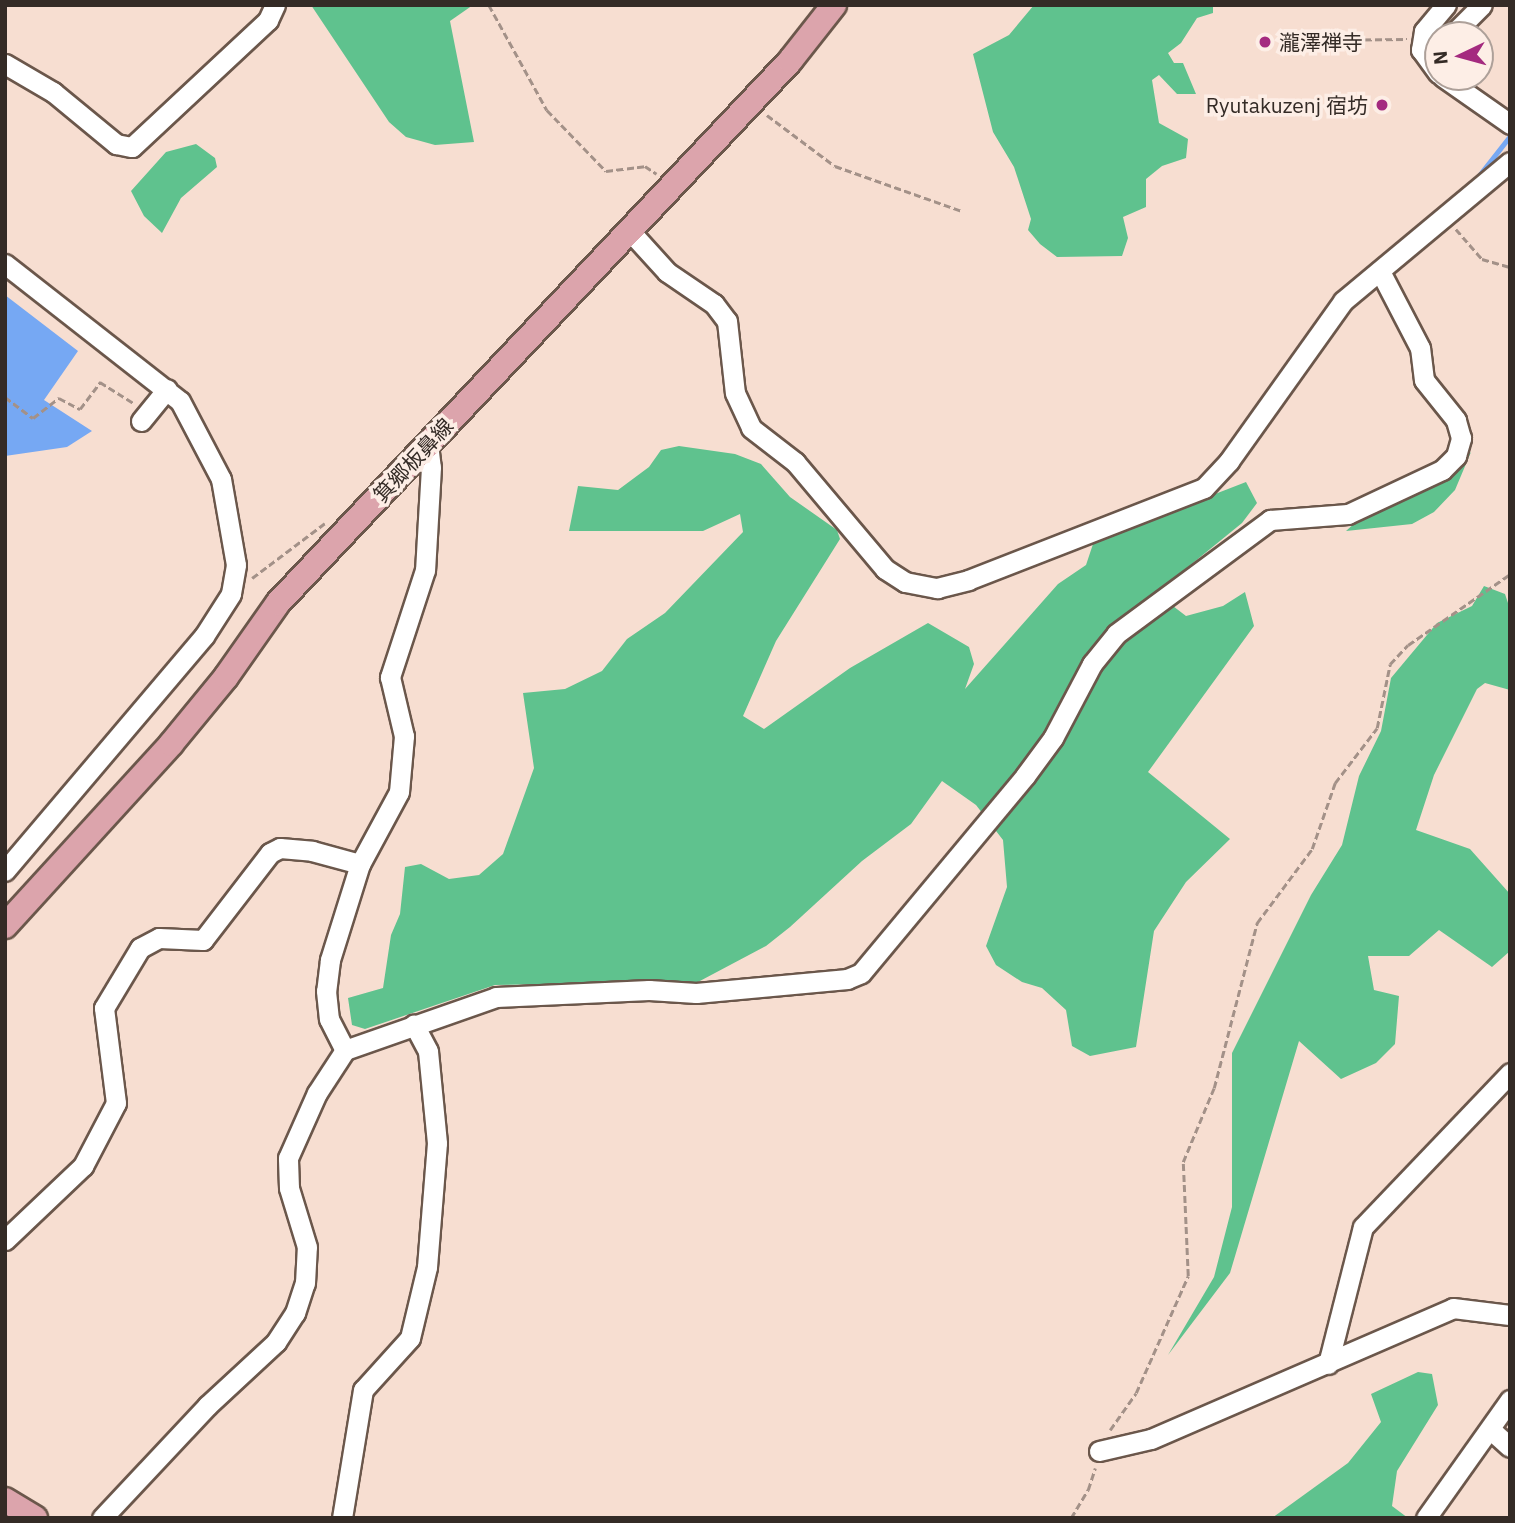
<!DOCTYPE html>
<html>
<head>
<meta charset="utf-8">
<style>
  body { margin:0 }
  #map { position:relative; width:1515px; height:1523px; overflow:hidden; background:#f7ded1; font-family:"IBM Plex Sans","Noto Sans JP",sans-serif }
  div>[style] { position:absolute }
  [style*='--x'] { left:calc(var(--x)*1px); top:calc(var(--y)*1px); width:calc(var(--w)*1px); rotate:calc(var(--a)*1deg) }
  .forest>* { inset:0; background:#5fc28e }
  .water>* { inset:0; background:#76a8f3 }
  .stream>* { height:4.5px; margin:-2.25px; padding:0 2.25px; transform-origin:2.25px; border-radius:2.25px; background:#76a8f3 }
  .path>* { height:2.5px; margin-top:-1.25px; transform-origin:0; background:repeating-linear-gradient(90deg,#a39188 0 7px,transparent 0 10.5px) }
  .roads { filter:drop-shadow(2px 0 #6b574b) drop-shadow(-2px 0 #6b574b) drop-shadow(0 2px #6b574b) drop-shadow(0 -2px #6b574b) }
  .minor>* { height:19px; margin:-9.5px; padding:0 9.5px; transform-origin:9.5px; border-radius:9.5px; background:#fff }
  .major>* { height:24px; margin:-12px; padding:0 12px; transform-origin:12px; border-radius:12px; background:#dca4ac }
  .dots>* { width:19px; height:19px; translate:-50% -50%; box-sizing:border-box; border:4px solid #fdeee6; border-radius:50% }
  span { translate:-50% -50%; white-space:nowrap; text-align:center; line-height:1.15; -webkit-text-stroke:7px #fdeee6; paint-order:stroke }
  .poi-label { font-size:21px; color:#342b26 }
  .left { translate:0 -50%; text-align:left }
  .right { translate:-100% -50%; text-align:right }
  .street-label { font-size:21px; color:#342b26 }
  .frame { position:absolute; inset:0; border:7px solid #342b26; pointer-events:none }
  .north { position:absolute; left:1424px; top:21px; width:70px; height:70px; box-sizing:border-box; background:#fdeee6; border:2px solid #ada099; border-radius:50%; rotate:265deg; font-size:19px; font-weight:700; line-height:28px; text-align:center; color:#342b26 }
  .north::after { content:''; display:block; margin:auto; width:24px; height:32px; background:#a42a7f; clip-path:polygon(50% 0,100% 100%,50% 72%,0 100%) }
</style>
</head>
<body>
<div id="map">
  <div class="forest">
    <div style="clip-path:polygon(311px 5px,473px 5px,450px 21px,474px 142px,435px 145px,406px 137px,389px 122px)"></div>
    <div style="clip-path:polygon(1034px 5px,1213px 5px,1213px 13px,1197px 18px,1181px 43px,1168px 53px,1174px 63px,1183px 63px,1196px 94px,1177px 94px,1159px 75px,1152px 80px,1159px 123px,1188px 139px,1186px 158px,1162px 166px,1146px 179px,1146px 207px,1123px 217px,1128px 238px,1122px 256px,1057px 257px,1040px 244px,1028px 230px,1031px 219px,1014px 167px,993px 132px,973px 54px,1009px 35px)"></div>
    <div style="clip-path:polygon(196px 144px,215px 158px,217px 167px,181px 198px,162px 233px,144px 216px,131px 191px,166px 152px)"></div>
    <div style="clip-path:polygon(679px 446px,735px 454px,761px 464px,790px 497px,837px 530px,840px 539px,776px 641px,743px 716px,764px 729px,850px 668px,928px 623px,969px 647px,974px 664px,965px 689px,1058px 584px,1086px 565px,1094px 541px,1246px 482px,1257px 503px,1242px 523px,1156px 593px,1186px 616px,1223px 606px,1245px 592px,1254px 626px,1148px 772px,1230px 839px,1186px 882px,1154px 931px,1136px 1047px,1090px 1056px,1072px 1046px,1066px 1010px,1042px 988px,1022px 982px,996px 965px,986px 946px,1007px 887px,1003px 840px,976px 805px,942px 781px,911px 824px,862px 861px,790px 927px,766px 946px,698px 982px,495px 985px,365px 1029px,352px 1025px,348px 998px,383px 988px,391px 935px,400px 914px,405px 867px,421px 864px,449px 879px,479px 875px,503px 854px,534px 768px,523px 693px,565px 689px,602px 671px,627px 639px,665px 613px,743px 532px,740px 514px,703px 531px,569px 531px,578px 486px,618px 490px,649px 467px,661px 450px)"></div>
    <div style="clip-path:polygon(1471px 452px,1455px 490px,1434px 512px,1412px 524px,1346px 531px,1357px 521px,1448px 475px)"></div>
    <div style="clip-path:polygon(1484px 586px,1505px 594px,1510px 609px,1510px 690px,1485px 683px,1477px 689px,1434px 775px,1416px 830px,1470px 849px,1510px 894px,1510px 951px,1492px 967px,1439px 930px,1409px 956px,1368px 956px,1374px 990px,1399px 996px,1395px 1044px,1376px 1063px,1341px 1079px,1299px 1041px,1230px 1273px,1168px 1355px,1214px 1277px,1232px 1207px,1232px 1053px,1311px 895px,1342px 845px,1359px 776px,1381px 731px,1391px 678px,1437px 623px,1472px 606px)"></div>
    <div style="clip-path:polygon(1418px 1372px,1432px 1374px,1438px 1405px,1397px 1471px,1392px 1506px,1408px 1518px,1272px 1518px,1348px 1463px,1381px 1422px,1371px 1394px)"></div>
  </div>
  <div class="water">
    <div style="clip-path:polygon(5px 295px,78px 351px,44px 400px,92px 431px,67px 447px,5px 456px)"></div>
  </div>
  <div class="stream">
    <div style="--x:1478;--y:177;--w:52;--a:-52"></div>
  </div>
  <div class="path">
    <div style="--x:489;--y:5;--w:120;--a:61.1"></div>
    <div style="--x:547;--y:110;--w:85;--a:46"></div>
    <div style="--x:606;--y:171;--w:39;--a:-7"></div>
    <div style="--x:645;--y:166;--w:14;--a:34"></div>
    <div style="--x:1312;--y:40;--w:95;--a:-0.6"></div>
    <div style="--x:767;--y:115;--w:85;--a:36.9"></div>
    <div style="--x:835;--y:166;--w:135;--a:19.5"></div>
    <div style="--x:1456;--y:229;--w:40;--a:49"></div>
    <div style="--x:1482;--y:259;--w:29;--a:16"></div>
    <div style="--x:5;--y:356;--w:5;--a:90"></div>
    <div style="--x:5;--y:397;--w:35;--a:37"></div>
    <div style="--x:33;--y:418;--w:33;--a:-38"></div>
    <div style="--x:59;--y:398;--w:24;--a:28"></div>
    <div style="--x:80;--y:409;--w:34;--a:-53"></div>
    <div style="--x:100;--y:382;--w:40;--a:32"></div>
    <div style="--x:252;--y:578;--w:91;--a:-37"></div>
    <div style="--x:1110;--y:1430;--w:45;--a:-54.9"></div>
    <div style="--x:1136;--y:1393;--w:128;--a:-66"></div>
    <div style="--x:1188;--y:1276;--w:114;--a:-92.5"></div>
    <div style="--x:1183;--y:1162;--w:80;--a:-67.3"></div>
    <div style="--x:1214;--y:1088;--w:171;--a:-75.4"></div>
    <div style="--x:1257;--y:923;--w:92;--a:-53.4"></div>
    <div style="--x:1312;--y:849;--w:70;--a:-70.8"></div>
    <div style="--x:1335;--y:783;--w:69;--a:-52.6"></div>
    <div style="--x:1377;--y:728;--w:65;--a:-78.5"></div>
    <div style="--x:1390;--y:664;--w:26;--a:-47"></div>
    <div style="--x:1408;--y:645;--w:124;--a:-34.8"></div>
    <div style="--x:1071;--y:1518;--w:33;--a:-59"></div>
    <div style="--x:1088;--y:1490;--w:23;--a:-72"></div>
  </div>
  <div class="roads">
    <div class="minor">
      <div style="--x:1452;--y:35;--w:42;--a:-45"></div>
      <div style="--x:5;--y:64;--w:56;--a:30.3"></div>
      <div style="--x:53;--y:92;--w:82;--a:39.5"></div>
      <div style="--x:116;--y:144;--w:16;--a:11"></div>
      <div style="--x:132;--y:147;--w:186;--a:-43"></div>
      <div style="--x:268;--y:20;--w:17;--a:-65"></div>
      <div style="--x:1438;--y:73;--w:29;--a:-126"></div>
      <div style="--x:1421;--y:50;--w:19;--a:-81"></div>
      <div style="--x:1424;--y:31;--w:34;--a:-50"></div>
      <div style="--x:1443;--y:77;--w:82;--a:35"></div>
      <div style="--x:628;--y:229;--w:58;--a:47.8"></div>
      <div style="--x:667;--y:272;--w:57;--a:34.2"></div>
      <div style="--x:714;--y:304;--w:21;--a:53"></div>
      <div style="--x:727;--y:321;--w:72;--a:83.7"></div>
      <div style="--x:735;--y:393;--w:38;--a:65"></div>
      <div style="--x:751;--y:428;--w:56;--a:37.7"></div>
      <div style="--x:795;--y:462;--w:140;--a:49.9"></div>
      <div style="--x:885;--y:569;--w:24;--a:33"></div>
      <div style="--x:905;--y:582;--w:33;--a:11"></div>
      <div style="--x:937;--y:588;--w:32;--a:-14"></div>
      <div style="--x:968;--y:580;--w:253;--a:-21.3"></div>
      <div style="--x:1204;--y:488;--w:37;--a:-47"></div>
      <div style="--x:1229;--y:461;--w:196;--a:-54.5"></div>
      <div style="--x:1343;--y:301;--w:217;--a:-39.8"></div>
      <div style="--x:5;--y:264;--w:222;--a:38.1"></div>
      <div style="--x:180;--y:401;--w:88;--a:62.3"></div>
      <div style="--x:221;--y:479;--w:87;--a:80.1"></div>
      <div style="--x:236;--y:565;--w:29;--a:100"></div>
      <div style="--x:231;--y:594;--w:50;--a:122.7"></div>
      <div style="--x:204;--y:636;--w:308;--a:130.3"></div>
      <div style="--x:141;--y:421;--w:41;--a:-50.9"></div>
      <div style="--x:428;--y:444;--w:23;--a:83"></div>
      <div style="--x:431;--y:467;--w:103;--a:93.3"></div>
      <div style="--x:425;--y:570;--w:113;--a:108.1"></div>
      <div style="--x:390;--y:677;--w:61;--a:76.7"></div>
      <div style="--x:404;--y:736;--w:56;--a:95.1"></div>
      <div style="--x:399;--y:792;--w:82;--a:118.4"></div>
      <div style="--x:360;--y:864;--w:101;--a:107.4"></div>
      <div style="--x:330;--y:960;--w:31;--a:97"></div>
      <div style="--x:326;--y:991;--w:28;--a:84"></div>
      <div style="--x:329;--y:1019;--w:35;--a:63"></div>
      <div style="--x:345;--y:1050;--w:160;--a:-19.3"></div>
      <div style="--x:496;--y:997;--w:153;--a:-2.6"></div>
      <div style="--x:649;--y:990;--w:47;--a:3.7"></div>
      <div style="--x:696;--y:993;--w:152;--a:-5.3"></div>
      <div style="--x:847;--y:979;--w:15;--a:-23"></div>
      <div style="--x:861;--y:973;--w:256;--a:-50.2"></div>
      <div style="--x:1025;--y:776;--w:47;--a:-53.6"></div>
      <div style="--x:1053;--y:738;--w:84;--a:-62.2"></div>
      <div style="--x:1092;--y:664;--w:38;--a:-51"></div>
      <div style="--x:1116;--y:634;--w:192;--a:-36.5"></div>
      <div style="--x:1270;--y:520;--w:78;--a:-4.4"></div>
      <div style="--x:1348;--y:514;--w:104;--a:-25.1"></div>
      <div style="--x:1442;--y:470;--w:20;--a:-45"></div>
      <div style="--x:1456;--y:456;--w:19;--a:-74"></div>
      <div style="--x:1461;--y:438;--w:19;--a:-106"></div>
      <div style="--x:1456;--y:420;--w:51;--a:-128.7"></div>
      <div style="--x:1424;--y:380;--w:32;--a:-97"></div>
      <div style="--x:1420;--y:348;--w:87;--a:-117.5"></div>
      <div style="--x:5;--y:1240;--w:108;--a:-43.5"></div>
      <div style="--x:83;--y:1166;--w:71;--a:-62.4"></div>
      <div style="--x:116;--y:1103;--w:96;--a:-97.2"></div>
      <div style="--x:104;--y:1008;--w:70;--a:-59"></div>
      <div style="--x:140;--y:948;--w:21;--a:-28"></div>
      <div style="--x:159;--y:938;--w:44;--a:2.6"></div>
      <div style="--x:203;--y:940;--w:110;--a:-52.4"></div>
      <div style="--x:270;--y:853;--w:11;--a:-27"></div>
      <div style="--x:280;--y:848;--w:32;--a:5"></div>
      <div style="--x:312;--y:851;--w:50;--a:15.2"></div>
      <div style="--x:1328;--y:1364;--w:141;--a:-75.7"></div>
      <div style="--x:1363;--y:1227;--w:213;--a:-46.3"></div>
      <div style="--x:1491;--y:1430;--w:25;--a:42"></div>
      <div style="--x:1099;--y:1451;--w:53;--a:-13"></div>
      <div style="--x:1151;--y:1439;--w:329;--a:-23.4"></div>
      <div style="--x:1453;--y:1308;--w:57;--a:7"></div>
      <div style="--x:102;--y:1518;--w:154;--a:-46.8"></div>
      <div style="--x:207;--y:1406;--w:94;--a:-42.8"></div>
      <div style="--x:276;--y:1342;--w:35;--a:-57"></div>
      <div style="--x:295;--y:1313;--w:32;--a:-72"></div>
      <div style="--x:305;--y:1283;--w:36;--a:-87"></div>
      <div style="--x:307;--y:1247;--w:62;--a:-107"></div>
      <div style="--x:289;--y:1188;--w:30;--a:-92"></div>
      <div style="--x:288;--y:1158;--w:71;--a:-66"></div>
      <div style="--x:317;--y:1093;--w:51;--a:-56.9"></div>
      <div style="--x:342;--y:1518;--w:130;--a:-80.7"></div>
      <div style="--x:363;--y:1390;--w:70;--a:-47.9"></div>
      <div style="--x:410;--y:1338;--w:73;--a:-76.5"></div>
      <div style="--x:427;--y:1267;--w:124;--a:-85.4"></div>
      <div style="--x:437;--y:1143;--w:92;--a:-95.6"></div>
      <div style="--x:428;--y:1051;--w:30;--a:-118"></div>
      <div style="--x:1426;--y:1518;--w:145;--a:-54.6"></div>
    </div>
    <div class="major">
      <div style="--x:5;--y:926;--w:246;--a:-47.6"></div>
      <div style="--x:171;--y:744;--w:87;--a:-50.6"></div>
      <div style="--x:226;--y:677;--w:90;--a:-54.9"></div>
      <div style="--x:278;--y:603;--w:746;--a:-46.63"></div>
      <div style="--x:790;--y:61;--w:71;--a:-51.8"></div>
      <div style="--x:5;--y:1500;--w:35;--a:31"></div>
    </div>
  </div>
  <div class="dots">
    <div style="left:1265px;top:42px;background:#a42a7f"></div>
    <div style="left:1382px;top:105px;background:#a42a7f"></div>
  </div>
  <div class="poi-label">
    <span class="left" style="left:1279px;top:42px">瀧澤禅寺</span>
    <span class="right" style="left:1368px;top:105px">Ryutakuzenj 宿坊</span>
  </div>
  <div class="street-label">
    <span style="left:413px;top:460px;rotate:-47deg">箕郷板鼻線</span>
  </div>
  <div class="frame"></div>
  <div class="north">N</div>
</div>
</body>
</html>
